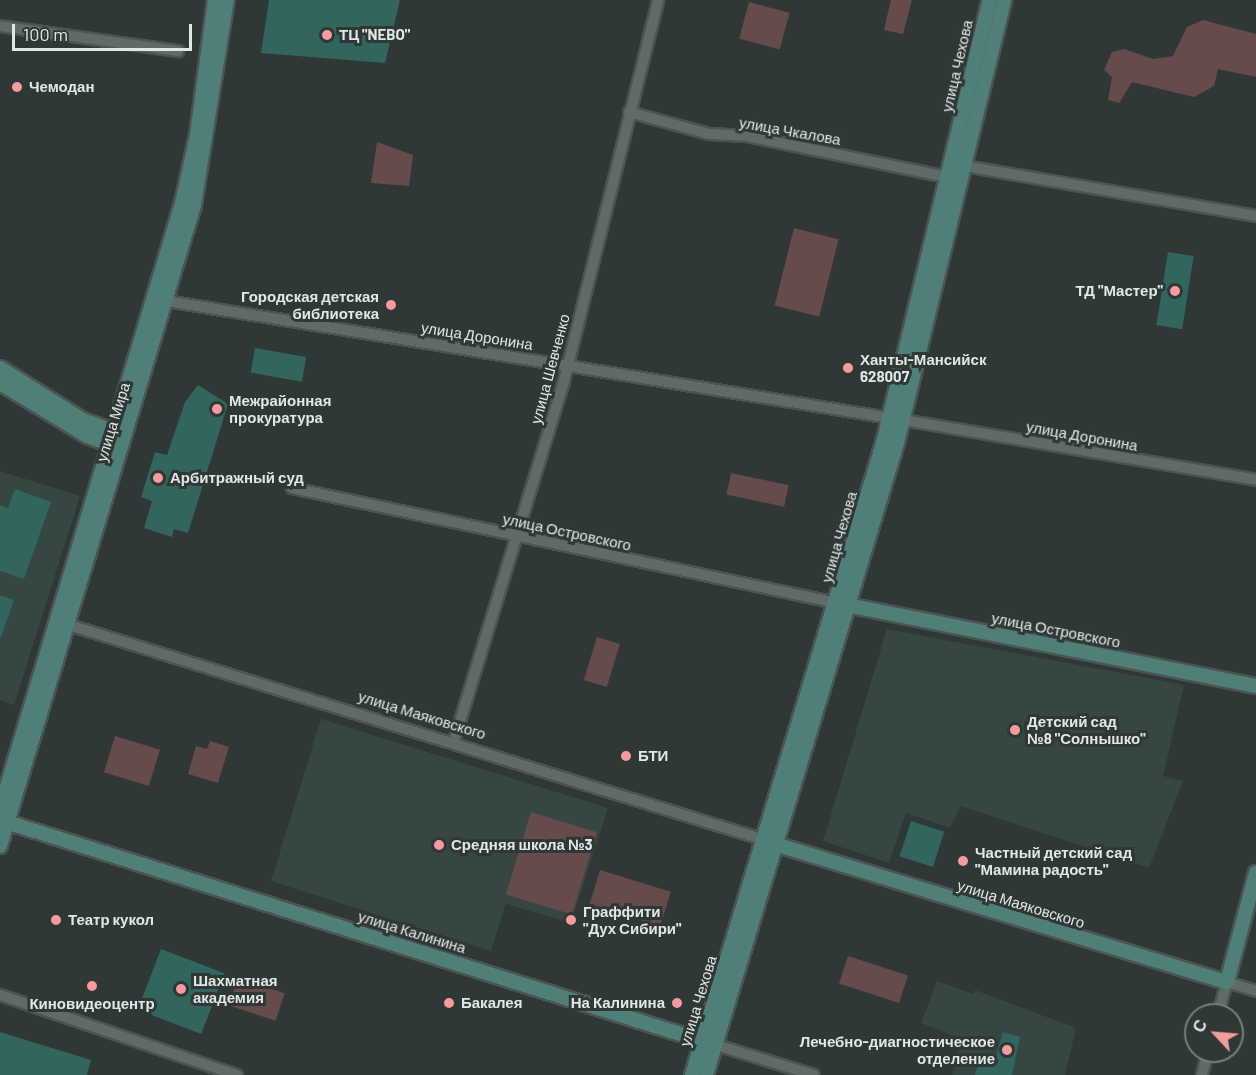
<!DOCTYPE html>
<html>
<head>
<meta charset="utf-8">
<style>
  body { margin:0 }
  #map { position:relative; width:1256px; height:1075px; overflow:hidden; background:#2f3836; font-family:Barlow,sans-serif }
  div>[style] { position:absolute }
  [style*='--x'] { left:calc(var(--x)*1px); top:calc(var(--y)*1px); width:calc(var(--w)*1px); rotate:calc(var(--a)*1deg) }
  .built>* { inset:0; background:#354643 }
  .green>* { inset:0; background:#664b4b; transform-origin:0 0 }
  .building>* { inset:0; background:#31655e; transform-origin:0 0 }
  .roads { filter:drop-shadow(2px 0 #4c5452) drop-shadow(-2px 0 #4c5452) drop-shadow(0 2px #4c5452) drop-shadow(0 -2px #4c5452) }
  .street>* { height:10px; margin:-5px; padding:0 5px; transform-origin:5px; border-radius:5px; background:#606a68 }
  .secondary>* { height:14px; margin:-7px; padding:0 7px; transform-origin:7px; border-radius:7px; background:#4e7f79 }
  .dots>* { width:16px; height:16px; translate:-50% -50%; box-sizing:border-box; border:3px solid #2f3836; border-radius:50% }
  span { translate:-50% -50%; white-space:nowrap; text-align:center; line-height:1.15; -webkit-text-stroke:6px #2f3836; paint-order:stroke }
  .poi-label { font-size:15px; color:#e1e7e5; font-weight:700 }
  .left { translate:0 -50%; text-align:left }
  .right { translate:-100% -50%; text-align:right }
  .street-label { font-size:15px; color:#e1e7e5 }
  .north { position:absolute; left:1184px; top:1003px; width:60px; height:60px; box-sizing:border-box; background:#2f3836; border:2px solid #767e7c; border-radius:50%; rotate:296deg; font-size:16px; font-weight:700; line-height:24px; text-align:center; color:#e1e7e5 }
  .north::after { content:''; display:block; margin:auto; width:21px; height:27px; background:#f59b9b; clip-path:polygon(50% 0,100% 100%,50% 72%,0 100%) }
  .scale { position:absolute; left:12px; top:24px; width:180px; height:27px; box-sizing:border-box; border:3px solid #e1e7e5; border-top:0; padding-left:8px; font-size:18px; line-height:21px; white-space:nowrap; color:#e1e7e5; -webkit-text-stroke:4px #2f3836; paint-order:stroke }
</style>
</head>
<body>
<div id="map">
  <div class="built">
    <div style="clip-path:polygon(0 471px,80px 496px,14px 705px,0 700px)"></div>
    <div style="clip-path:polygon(887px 629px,1184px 685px,1163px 776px,1183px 781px,1149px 868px,961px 806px,950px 828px,906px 813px,889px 863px,823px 841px)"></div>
    <div style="clip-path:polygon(321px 719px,608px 808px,571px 923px,506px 904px,491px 951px,271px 881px)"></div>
    <div style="clip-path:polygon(937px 981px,973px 994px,975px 990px,1076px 1028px,1065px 1075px,952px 1075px,962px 1039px,921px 1023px)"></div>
  </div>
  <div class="green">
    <div style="clip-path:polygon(891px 0,912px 0,903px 34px,884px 30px)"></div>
    <div style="left:749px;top:2px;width:42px;height:38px;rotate:15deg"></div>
    <div style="clip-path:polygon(1203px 20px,1256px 34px,1256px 77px,1218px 69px,1214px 86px,1194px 97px,1132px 82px,1119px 103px,1108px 100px,1112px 77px,1104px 70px,1112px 52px,1124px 49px,1153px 59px,1173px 56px,1187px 27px)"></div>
    <div style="clip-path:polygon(377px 142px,413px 155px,409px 186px,371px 183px)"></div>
    <div style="left:794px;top:228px;width:46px;height:80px;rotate:14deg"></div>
    <div style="left:731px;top:473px;width:59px;height:22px;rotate:12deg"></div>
    <div style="left:597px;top:637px;width:24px;height:45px;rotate:17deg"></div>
    <div style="left:115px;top:736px;width:47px;height:38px;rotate:17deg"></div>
    <div style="clip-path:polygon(210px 741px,229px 747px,218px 783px,188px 774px,196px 746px,207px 749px)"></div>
    <div style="left:531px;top:812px;width:69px;height:86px;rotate:17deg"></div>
    <div style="left:600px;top:870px;width:74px;height:36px;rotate:17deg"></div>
    <div style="left:848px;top:956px;width:63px;height:29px;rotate:18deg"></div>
    <div style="left:238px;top:978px;width:49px;height:29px;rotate:18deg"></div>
  </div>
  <div class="building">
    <div style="clip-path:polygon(269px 0,400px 0,385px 63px,261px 53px)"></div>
    <div style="left:1168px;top:252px;width:26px;height:74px;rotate:9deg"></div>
    <div style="left:255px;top:348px;width:52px;height:25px;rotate:10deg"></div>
    <div style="clip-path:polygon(198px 385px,228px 404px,188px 533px,174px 529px,172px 537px,144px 528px,152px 501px,141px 497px,155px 452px,167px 455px,185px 402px)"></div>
    <div style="clip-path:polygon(15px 489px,51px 502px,24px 579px,0 571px,0 505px,8px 508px)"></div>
    <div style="clip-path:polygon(0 595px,14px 600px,1px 637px,0 637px)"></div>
    <div style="left:911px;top:821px;width:35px;height:37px;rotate:18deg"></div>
    <div style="left:161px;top:949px;width:68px;height:65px;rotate:21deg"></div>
    <div style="clip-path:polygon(0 1032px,91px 1060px,87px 1075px,0 1075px)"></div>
    <div style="clip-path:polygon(1003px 1032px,1020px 1037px,1012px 1075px,975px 1075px,979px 1063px,993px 1067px)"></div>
  </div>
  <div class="roads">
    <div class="street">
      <div style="--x:0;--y:26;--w:180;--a:8"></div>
      <div style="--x:629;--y:112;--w:83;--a:15.4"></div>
      <div style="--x:709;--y:134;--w:38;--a:3"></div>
      <div style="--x:747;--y:136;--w:204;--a:11.6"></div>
      <div style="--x:964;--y:166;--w:296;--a:9.7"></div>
      <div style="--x:166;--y:301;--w:733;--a:9.18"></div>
      <div style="--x:903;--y:420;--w:358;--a:9.6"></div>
      <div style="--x:292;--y:488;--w:557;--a:11.92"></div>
      <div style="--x:69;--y:625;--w:728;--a:17.17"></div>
      <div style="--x:454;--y:741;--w:376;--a:-73"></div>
      <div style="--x:564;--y:381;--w:392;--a:-76.1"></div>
      <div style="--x:0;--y:995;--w:250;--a:18.7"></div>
      <div style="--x:1218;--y:1015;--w:34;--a:-75"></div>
      <div style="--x:1227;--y:982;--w:30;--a:17"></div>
      <div style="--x:716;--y:1045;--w:102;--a:17"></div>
      <div style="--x:1202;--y:1075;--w:25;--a:-76"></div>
    </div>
    <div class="secondary">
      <div style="--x:0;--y:368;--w:98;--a:32.1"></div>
      <div style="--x:83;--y:420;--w:40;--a:20.2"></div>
      <div style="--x:0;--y:383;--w:102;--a:31.3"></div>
      <div style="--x:87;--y:436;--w:32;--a:20"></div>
      <div style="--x:842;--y:604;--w:422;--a:11.2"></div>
      <div style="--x:0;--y:810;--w:634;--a:-73.31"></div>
      <div style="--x:182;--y:203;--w:70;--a:-77.6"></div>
      <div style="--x:197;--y:135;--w:136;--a:-82.4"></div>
      <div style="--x:0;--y:820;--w:746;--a:17.46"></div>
      <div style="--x:778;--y:845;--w:469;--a:17"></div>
      <div style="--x:1227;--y:982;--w:113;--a:-75.1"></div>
      <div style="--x:0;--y:846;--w:670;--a:-73.16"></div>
      <div style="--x:194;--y:205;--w:208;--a:-80.9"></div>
      <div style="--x:692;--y:1075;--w:663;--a:-73.18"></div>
      <div style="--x:884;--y:440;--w:453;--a:-76.5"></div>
      <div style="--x:706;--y:1075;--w:660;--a:-73.18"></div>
      <div style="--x:897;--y:443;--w:456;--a:-76.4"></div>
    </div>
  </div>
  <div class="dots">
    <div style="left:327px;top:35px;background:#f59b9b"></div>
    <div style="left:17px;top:87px;background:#f59b9b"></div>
    <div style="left:1175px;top:291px;background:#f59b9b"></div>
    <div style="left:391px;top:305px;background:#f59b9b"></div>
    <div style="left:848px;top:368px;background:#f59b9b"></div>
    <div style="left:217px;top:409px;background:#f59b9b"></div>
    <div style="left:158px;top:478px;background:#f59b9b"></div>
    <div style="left:1015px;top:730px;background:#f59b9b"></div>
    <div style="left:626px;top:756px;background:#f59b9b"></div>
    <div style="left:439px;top:845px;background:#f59b9b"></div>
    <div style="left:963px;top:861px;background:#f59b9b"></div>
    <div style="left:56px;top:920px;background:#f59b9b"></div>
    <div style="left:571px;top:920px;background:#f59b9b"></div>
    <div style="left:92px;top:986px;background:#f59b9b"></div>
    <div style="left:181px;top:989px;background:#f59b9b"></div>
    <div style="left:449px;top:1003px;background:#f59b9b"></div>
    <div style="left:677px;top:1003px;background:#f59b9b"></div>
    <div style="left:1007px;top:1050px;background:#f59b9b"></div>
  </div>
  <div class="poi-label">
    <span class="left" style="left:339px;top:35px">ТЦ "NEBO"</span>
    <span class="left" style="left:29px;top:87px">Чемодан</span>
    <span class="right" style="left:1163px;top:291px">ТД "Мастер"</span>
    <span class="right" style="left:379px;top:305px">Городская детская<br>библиотека</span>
    <span class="left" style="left:860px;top:368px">Ханты-Мансийск<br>628007</span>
    <span class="left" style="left:229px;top:409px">Межрайонная<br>прокуратура</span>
    <span class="left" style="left:170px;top:478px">Арбитражный суд</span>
    <span class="left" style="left:1027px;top:730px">Детский сад<br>№8 "Солнышко"</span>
    <span class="left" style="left:638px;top:756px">БТИ</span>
    <span class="left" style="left:451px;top:845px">Средняя школа №3</span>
    <span class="left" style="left:975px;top:861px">Частный детский сад<br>"Мамина радость"</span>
    <span class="left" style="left:583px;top:920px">Граффити<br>"Дух Сибири"</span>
    <span class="left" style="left:68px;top:920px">Театр кукол</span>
    <span class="left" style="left:193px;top:989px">Шахматная<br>академия</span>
    <span class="left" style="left:461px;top:1003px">Бакалея</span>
    <span class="right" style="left:665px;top:1003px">На Калинина</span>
    <span style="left:92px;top:1004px">Киновидеоцентр</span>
    <span class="right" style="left:995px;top:1050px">Лечебно-диагностическое<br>отделение</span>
  </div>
  <div class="street-label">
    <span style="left:957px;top:66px;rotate:-77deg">улица Чехова</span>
    <span style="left:790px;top:131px;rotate:10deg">улица Чкалова</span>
    <span style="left:477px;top:336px;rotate:9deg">улица Доронина</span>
    <span style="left:550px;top:369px;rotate:-75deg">улица Шевченко</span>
    <span style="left:113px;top:422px;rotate:-73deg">улица Мира</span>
    <span style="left:1082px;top:436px;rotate:10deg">улица Доронина</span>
    <span style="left:567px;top:532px;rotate:12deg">улица Островского</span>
    <span style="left:839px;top:537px;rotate:-74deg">улица Чехова</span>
    <span style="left:1056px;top:630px;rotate:11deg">улица Островского</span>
    <span style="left:422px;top:715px;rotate:17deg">улица Маяковского</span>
    <span style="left:1021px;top:904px;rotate:17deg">улица Маяковского</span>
    <span style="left:412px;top:932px;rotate:17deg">улица Калинина</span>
    <span style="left:698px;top:1001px;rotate:-73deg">улица Чехова</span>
  </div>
  <div class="north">С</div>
  <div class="scale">100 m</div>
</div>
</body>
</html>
